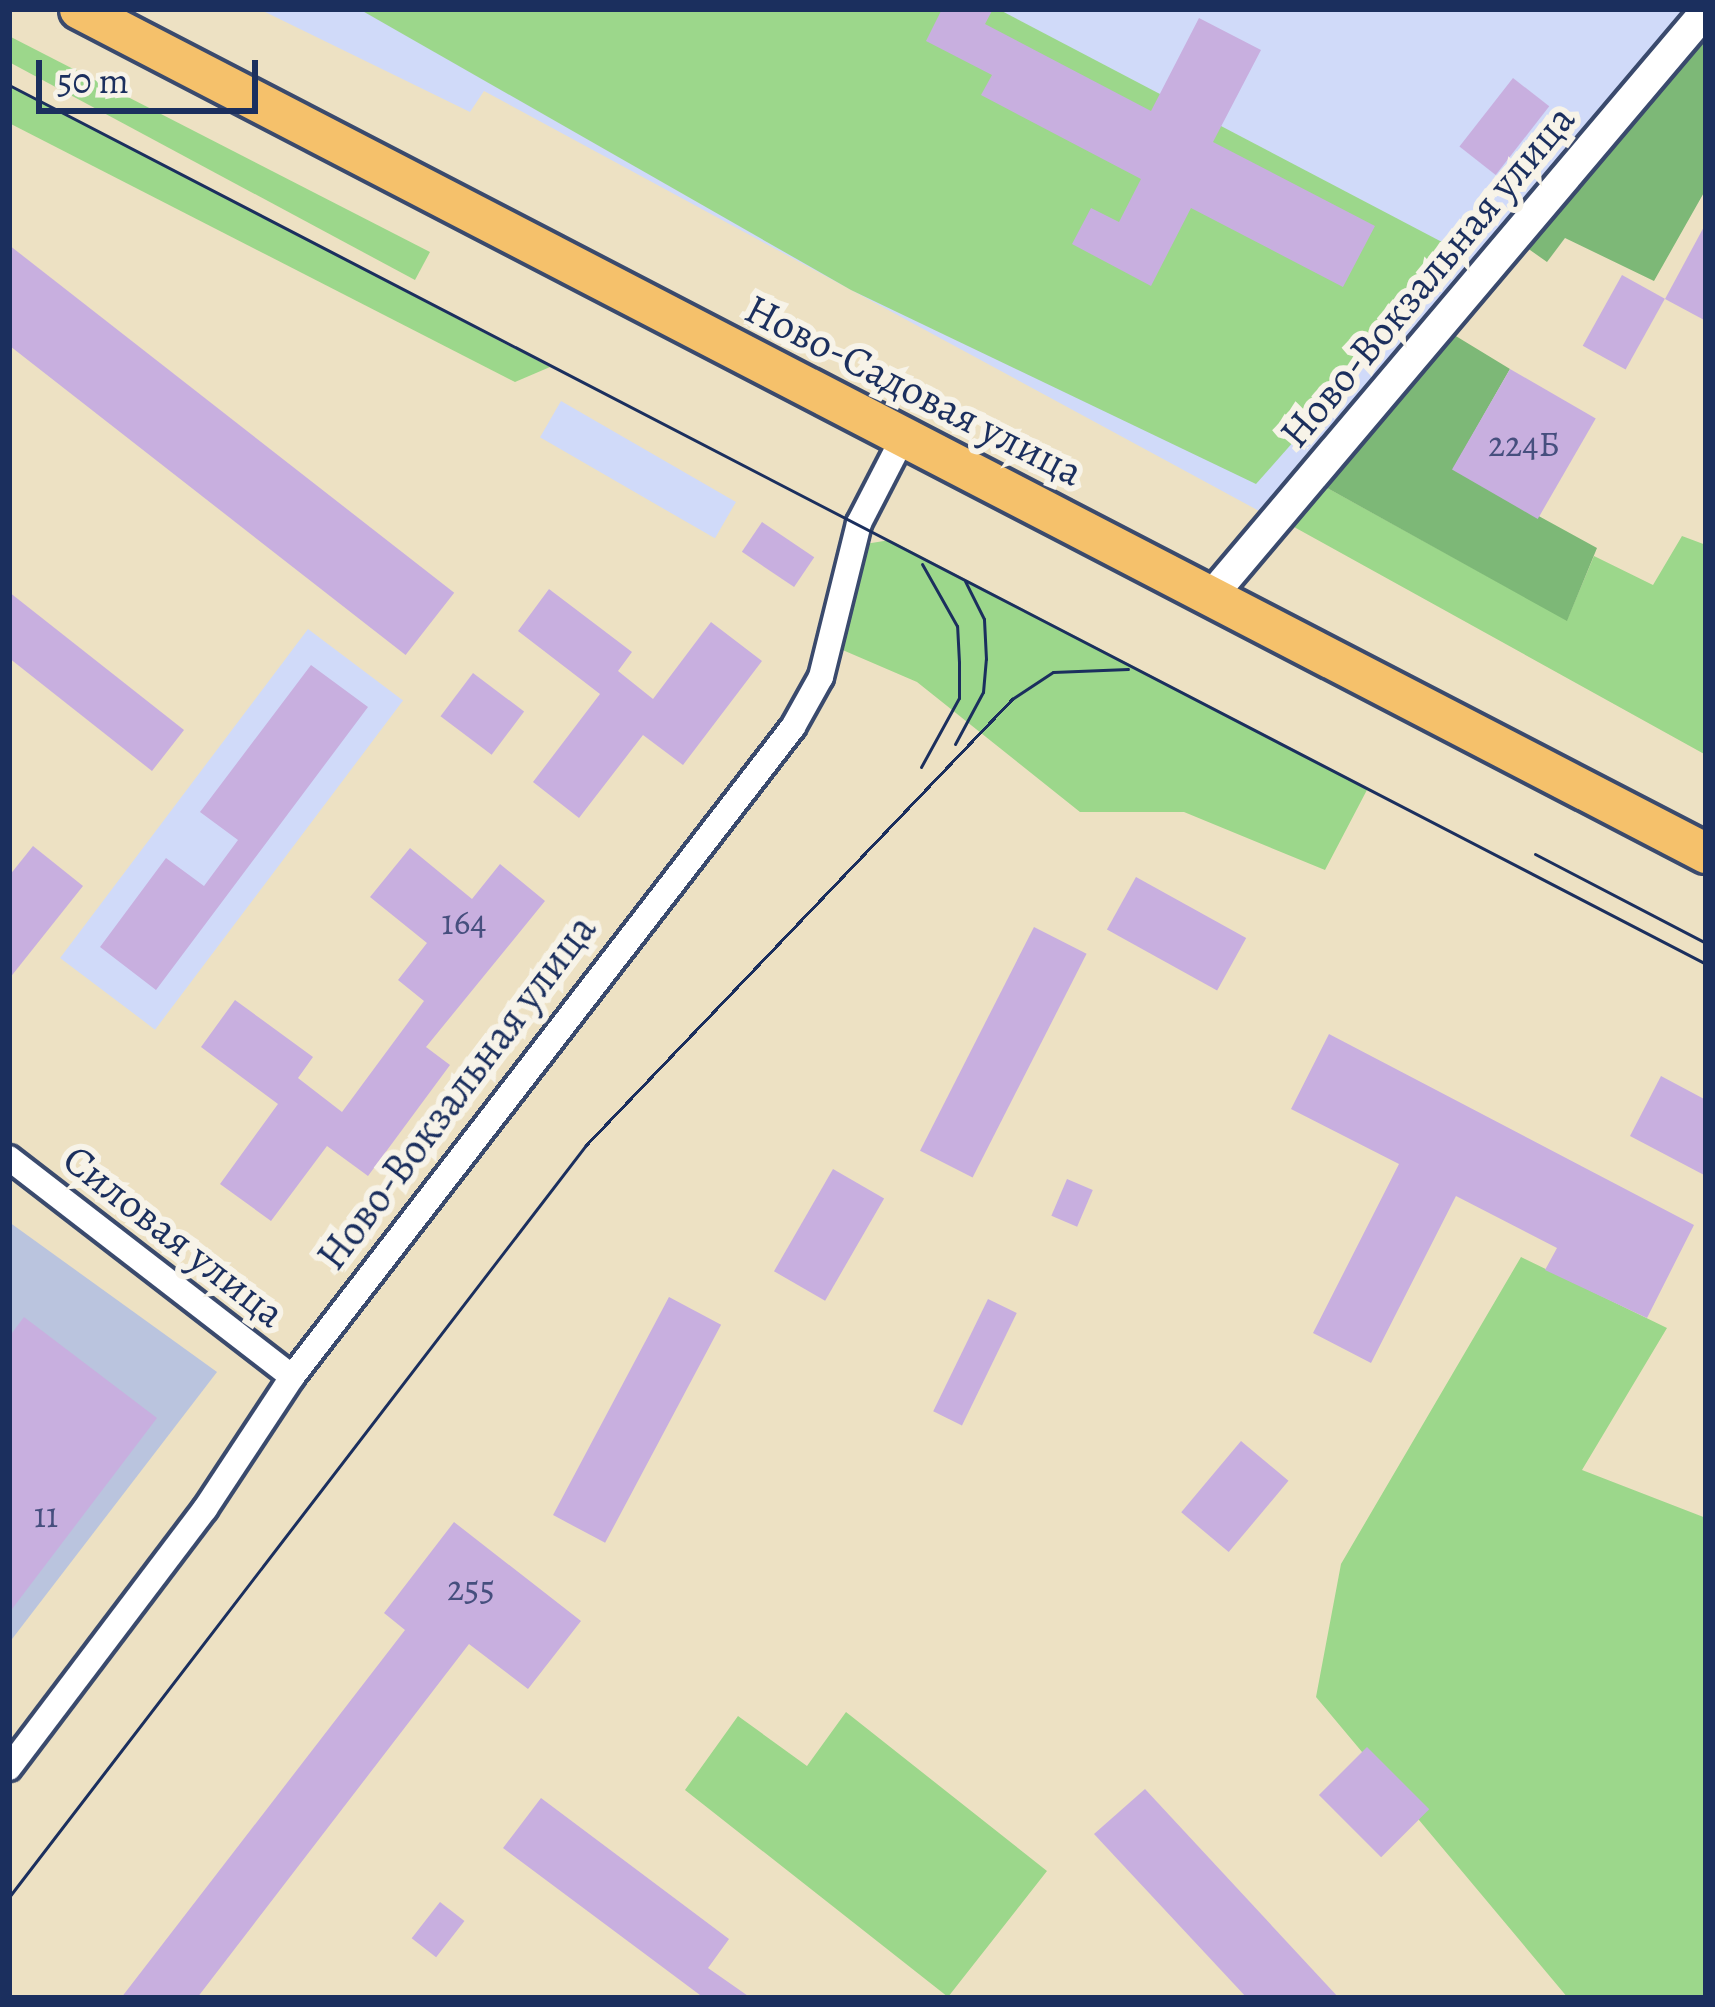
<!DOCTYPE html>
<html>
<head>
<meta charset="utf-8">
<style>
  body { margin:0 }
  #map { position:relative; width:1715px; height:2007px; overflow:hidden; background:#ede1c3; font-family:Alegreya,serif }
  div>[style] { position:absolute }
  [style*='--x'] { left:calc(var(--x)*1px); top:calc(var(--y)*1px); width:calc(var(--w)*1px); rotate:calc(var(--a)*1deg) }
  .built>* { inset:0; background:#d0daf9; transform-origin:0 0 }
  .industrial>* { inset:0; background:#bac4de }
  .green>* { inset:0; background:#9cd78b }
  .forest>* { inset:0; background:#7db877 }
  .building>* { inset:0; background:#c8afdf; transform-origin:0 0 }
  .roads { filter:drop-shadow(3px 0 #3a4a6d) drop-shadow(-3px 0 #3a4a6d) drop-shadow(0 3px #3a4a6d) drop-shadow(0 -3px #3a4a6d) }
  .minor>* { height:24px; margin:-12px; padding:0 12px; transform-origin:12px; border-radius:12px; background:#fff }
  .tertiary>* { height:30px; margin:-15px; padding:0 15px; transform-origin:15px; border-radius:15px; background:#fff }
  .primary>* { height:39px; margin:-19.5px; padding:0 19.5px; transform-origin:19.5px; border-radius:19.5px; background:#f5c16b }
  .tram>* { height:3px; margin:-1.5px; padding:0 1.5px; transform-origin:1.5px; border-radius:1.5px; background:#1b2f5e }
  span { translate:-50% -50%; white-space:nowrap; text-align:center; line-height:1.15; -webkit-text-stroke:12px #f7f3e8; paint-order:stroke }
  .number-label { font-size:36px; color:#464f7e }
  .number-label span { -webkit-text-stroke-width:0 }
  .street-label { font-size:42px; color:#1b2f5e }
  .frame { position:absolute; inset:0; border:12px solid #1b2f5e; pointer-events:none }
  .scale { position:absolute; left:36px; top:60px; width:222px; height:54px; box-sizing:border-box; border:6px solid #1b2f5e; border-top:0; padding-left:15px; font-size:36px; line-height:42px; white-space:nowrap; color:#1b2f5e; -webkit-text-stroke:9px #f7f3e8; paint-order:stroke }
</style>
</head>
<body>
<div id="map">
  <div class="built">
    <div style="clip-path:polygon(259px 9px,1688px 9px,1261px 512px,484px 91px,470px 112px)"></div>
    <div style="left:561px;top:401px;width:202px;height:42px;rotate:30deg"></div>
    <div style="left:308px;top:629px;width:119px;height:412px;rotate:37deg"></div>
  </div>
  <div class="industrial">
    <div style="clip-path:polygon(9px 1222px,217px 1372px,9px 1643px)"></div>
  </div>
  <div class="green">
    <div style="clip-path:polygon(359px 9px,998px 9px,1461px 252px,1256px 484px,851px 290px)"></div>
    <div style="clip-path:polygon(9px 36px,430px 252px,415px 280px,9px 62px)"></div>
    <div style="clip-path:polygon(9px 85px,550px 367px,515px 382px,9px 123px)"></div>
    <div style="clip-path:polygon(1311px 479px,1567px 620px,1594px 556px,1653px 585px,1682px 536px,1706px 545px,1706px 755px,1276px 517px)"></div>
    <div style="clip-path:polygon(890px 540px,1368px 788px,1325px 870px,1184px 812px,1080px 812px,917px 682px,831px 645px,853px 546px)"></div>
    <div style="clip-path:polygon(1521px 1257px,1667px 1328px,1582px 1470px,1706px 1518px,1706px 1998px,1568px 1998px,1316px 1697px,1341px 1564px)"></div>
    <div style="clip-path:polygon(846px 1712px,1047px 1871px,948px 1997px,685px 1790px,738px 1716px,807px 1766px)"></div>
  </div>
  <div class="forest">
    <div style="clip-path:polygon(1706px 10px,1706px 189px,1654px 281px,1565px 238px,1547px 262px,1513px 238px)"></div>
    <div style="clip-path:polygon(1441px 327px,1510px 369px,1453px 469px,1597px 548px,1567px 621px,1311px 479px)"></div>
  </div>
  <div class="building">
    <div style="clip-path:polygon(942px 9px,993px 9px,985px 24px,1151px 111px,1199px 18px,1261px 50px,1213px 142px,1375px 226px,1343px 287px,1191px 208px,1151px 286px,1072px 244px,1091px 208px,1119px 222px,1141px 179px,981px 95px,992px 75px,926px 41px)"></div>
    <div style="left:1513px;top:78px;width:46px;height:87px;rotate:38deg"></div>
    <div style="clip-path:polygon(1706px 223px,1706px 321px,1665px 299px)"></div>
    <div style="left:9px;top:245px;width:565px;height:79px;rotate:38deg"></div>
    <div style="left:1622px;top:275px;width:49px;height:81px;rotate:29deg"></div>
    <div style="left:1510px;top:369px;width:99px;height:116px;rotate:30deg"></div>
    <div style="left:762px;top:522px;width:63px;height:36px;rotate:34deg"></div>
    <div style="clip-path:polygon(549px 589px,632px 652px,618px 671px,653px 699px,711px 622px,762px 661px,683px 765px,643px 735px,579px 818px,533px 782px,600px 694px,518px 631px)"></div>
    <div style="clip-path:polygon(9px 592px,184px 730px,152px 771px,9px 658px)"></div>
    <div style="clip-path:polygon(311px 665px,368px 707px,156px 990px,100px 947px,166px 858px,204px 886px,238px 840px,200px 812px)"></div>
    <div style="left:473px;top:673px;width:64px;height:54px;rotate:37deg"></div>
    <div style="clip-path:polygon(33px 846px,83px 886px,9px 979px,9px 876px)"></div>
    <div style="clip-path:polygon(410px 848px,472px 899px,500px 864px,545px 901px,426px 1047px,450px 1065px,368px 1176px,327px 1146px,271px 1221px,220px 1184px,278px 1104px,201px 1047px,235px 1000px,313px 1057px,298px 1078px,342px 1112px,424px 1001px,398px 980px,427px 943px,370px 897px)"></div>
    <div style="left:1136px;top:877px;width:126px;height:60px;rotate:29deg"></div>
    <div style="left:1034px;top:927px;width:59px;height:251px;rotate:27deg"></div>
    <div style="clip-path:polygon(1329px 1034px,1694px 1225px,1647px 1318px,1545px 1270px,1557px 1248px,1456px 1196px,1371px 1363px,1313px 1333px,1399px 1164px,1291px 1109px)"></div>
    <div style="clip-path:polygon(1661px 1076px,1706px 1100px,1706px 1176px,1630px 1136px)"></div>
    <div style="left:833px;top:1169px;width:59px;height:118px;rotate:30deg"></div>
    <div style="left:1067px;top:1179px;width:28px;height:40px;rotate:23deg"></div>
    <div style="left:669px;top:1297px;width:59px;height:247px;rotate:28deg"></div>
    <div style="left:988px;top:1299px;width:32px;height:125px;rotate:26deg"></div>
    <div style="clip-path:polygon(24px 1317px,157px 1418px,9px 1613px,9px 1337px)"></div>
    <div style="left:1241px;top:1441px;width:62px;height:93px;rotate:40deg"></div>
    <div style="clip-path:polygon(454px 1522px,581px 1621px,528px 1689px,469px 1644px,197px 1998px,121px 1998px,405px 1630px,384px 1613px)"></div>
    <div style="left:1367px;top:1747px;width:88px;height:68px;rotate:45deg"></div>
    <div style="clip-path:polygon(1145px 1789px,1339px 1998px,1247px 1998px,1094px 1834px)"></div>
    <div style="clip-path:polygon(541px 1798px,729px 1939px,708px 1968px,751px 1998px,704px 1998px,503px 1848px)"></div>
    <div style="left:440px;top:1902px;width:31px;height:46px;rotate:38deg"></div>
  </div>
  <div class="roads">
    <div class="minor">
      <div style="--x:9;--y:1158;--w:358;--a:37.7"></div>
      <div style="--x:9;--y:1768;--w:325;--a:-52.9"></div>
      <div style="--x:205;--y:1509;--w:158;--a:-56.6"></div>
      <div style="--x:292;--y:1377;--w:821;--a:-52.38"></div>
      <div style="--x:793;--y:727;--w:57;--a:-60.8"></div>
      <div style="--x:821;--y:677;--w:159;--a:-76.1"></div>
      <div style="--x:859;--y:523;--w:98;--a:-62.7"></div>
    </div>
    <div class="tertiary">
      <div style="--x:1213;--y:594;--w:764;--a:-49.78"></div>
    </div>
    <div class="primary">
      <div style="--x:79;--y:9;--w:1833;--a:27.42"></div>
    </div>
  </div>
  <div class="tram">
    <div style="--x:9;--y:85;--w:1911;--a:27.38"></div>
    <div style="--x:955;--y:744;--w:59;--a:-61.7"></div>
    <div style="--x:983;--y:692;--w:33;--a:-85"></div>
    <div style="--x:986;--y:659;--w:40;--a:-92.9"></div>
    <div style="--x:984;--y:619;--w:42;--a:-116.6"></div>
    <div style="--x:921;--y:767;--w:79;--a:-61.2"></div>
    <div style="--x:959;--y:698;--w:36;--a:-90"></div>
    <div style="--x:959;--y:662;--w:36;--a:-93"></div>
    <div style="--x:957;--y:626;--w:71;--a:-119.4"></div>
    <div style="--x:1535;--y:854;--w:193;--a:27.5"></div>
    <div style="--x:9;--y:1897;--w:948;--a:-52.5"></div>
    <div style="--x:586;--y:1145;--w:617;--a:-46.31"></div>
    <div style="--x:1012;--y:699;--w:49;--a:-33.4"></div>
    <div style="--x:1053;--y:672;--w:75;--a:-2.3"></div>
  </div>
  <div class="number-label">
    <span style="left:1524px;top:444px">224Б</span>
    <span style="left:464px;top:922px">164</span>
    <span style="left:46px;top:1515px">11</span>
    <span style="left:471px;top:1588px">255</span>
  </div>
  <div class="street-label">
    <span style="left:1427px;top:276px;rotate:-50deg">Ново-Вокзальная улица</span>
    <span style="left:914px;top:390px;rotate:27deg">Ново-Садовая улица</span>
    <span style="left:456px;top:1092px;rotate:-53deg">Ново-Вокзальная улица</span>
    <span style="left:174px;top:1236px;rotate:38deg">Силовая улица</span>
  </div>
  <div class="frame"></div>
  <div class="scale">50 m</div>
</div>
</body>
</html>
